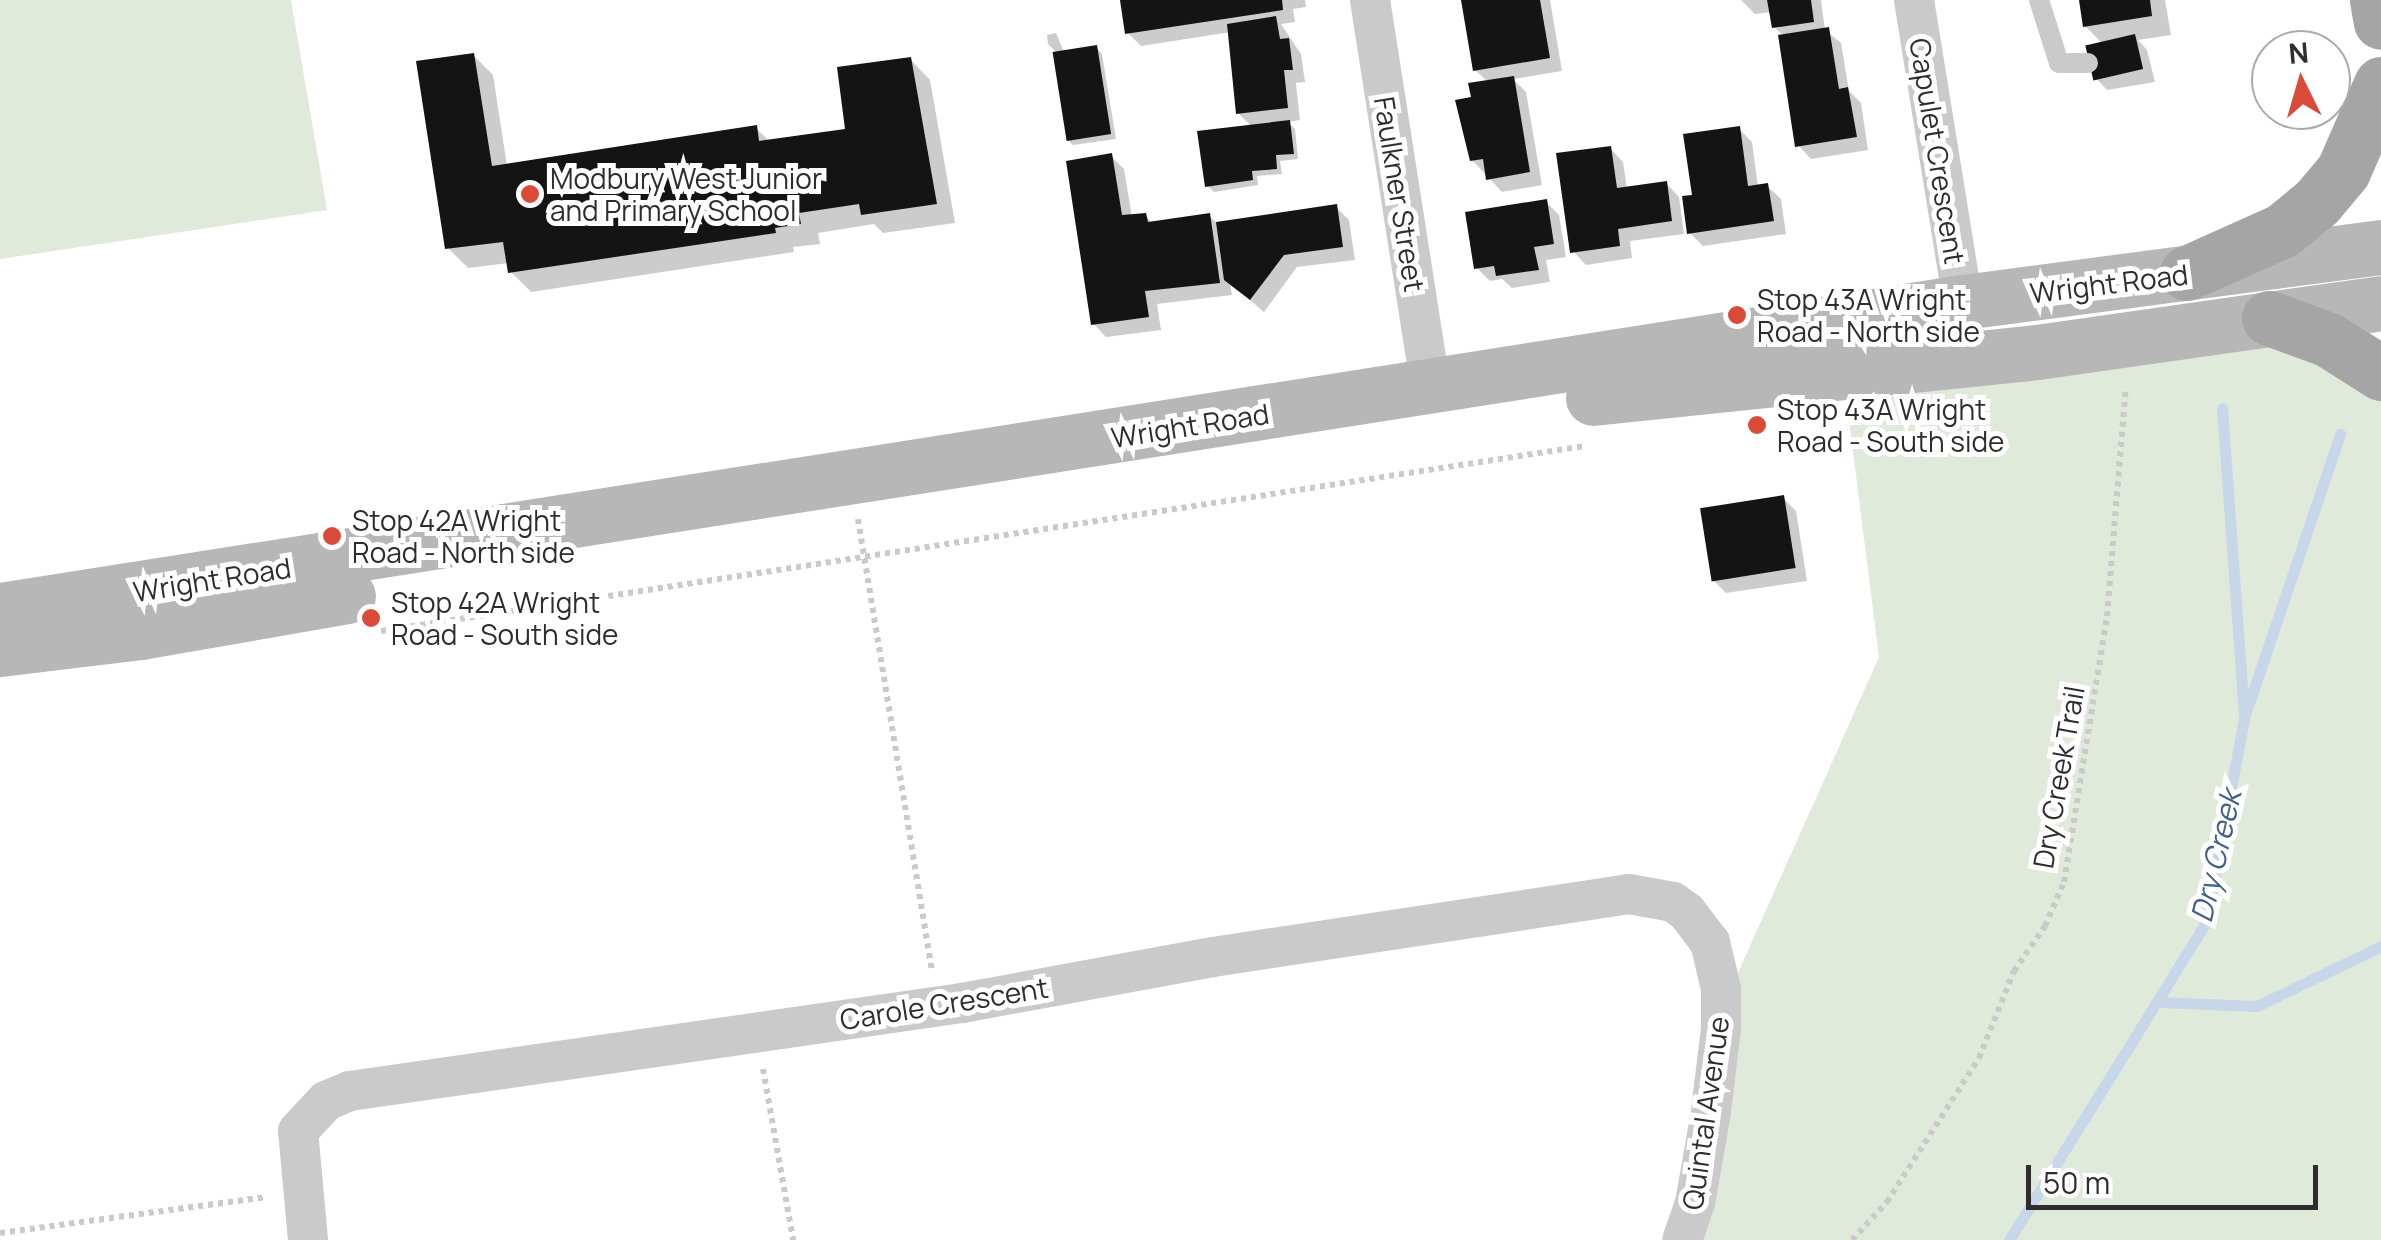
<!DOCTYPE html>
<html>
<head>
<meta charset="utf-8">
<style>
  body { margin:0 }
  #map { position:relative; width:2381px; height:1240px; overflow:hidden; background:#fff; font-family:Manrope,sans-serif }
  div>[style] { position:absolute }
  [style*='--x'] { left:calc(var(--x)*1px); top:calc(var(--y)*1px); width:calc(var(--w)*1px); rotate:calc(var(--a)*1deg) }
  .green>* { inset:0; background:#e0eadb }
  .shadow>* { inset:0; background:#0003 }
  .stream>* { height:11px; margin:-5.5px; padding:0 5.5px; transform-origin:5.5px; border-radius:5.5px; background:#c8d6e9 }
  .building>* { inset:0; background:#141414; transform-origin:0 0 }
  .path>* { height:6px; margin-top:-3px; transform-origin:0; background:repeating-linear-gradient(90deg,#cacaca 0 5px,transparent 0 10px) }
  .service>* { height:20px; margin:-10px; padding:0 10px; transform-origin:10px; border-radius:10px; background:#cacaca }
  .minor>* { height:40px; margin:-20px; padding:0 20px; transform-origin:20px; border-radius:20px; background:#cacaca }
  .secondary>* { height:55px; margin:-27.5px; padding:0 27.5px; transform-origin:27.5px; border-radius:27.5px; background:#b7b7b7 }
  .primary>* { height:55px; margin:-27.5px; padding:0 27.5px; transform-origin:27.5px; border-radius:27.5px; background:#a5a5a5 }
  .dots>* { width:28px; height:28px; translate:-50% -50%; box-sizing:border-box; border:5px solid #fff; border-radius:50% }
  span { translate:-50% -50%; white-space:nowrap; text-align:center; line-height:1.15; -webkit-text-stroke:10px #fff; paint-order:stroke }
  .street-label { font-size:28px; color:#2d2d2d }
  .poi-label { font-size:28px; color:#2d2d2d }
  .left { translate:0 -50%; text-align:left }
  .water-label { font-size:30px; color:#40608a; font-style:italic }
  .north { position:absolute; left:2251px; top:30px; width:100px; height:100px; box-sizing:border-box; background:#fff; border:2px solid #ababab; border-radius:50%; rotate:355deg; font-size:28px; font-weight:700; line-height:40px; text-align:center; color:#2d2d2d }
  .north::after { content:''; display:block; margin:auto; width:35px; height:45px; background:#da4a39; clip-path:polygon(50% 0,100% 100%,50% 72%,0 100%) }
  .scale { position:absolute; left:2026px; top:1165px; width:292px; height:45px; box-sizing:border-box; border:5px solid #2d2d2d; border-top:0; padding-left:12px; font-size:30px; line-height:35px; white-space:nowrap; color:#2d2d2d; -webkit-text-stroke:8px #fff; paint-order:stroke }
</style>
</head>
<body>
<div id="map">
  <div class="green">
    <div style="clip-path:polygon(0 0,291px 0,327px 210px,0 259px)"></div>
    <div style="clip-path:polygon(2257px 320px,2381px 375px,2381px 1240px,1670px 1240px,1721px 1011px,1879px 657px,1843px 373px)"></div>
  </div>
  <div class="shadow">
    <div style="clip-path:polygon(1123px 0,1305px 0,1306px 7px,1293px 9px,1295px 22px,1281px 24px,1301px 54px,1305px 82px,1296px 83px,1300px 120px,1288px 122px,1295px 129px,1298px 159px,1280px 161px,1282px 174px,1257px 176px,1258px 185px,1214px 192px,1208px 186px,1252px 127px,1238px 113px,1231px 32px,1141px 46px,1128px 33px)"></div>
    <div style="clip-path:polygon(1463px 0,1550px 0,1562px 71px,1513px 79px,1526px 92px,1542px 185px,1502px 192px,1472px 160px,1473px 99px,1488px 82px,1475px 70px)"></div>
    <div style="clip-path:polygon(1741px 0,1821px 0,1825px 30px,1841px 43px,1849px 91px,1861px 103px,1868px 150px,1811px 159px,1798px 145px,1784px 36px,1774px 27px,1772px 12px,1755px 14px)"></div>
    <div style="clip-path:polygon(2081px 0,2165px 0,2171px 35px,2138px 40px,2147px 50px,2155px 82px,2107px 90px,2094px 76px,2101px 42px,2085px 26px)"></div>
    <div style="clip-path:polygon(1056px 33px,1064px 52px,1096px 47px,1102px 54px,1116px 139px,1073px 145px,1067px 139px,1057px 53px,1048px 44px,1047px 35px)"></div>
    <div style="clip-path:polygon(473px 55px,493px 75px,507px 166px,756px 128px,770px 142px,848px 131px,911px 60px,930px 80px,955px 223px,883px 233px,874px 224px,818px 233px,820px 244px,793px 247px,794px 252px,531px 292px,511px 272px,509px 263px,468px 268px,448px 248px)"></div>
    <div style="clip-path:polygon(1739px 129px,1752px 142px,1758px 187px,1767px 186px,1781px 199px,1786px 234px,1703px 246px,1690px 233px)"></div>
    <div style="clip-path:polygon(1610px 148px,1623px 162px,1627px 189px,1666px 183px,1679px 197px,1684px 234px,1630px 241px,1632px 258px,1586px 265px,1573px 251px)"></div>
    <div style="clip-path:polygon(1111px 156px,1124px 169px,1132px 217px,1145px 215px,1153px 224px,1209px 216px,1218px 224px,1336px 207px,1349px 220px,1355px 260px,1297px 267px,1264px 312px,1230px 283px,1232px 295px,1157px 304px,1161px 330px,1106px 337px,1093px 323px)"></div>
    <div style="clip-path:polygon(1546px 202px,1559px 215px,1566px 257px,1546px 260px,1550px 282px,1512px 288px,1502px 279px,1490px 281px,1477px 268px)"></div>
    <div style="clip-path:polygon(1783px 498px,1796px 511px,1807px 581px,1726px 593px,1713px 580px)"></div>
  </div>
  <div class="stream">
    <div style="--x:2222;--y:408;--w:306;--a:85.9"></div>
    <div style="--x:2158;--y:1002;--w:99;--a:2.3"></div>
    <div style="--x:2257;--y:1006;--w:138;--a:-25.8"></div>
    <div style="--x:2009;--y:1240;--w:374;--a:-58.2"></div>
    <div style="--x:2206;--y:922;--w:208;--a:-79.4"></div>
    <div style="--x:2244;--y:718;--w:300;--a:-71.3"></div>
  </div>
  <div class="building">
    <div style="clip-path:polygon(1120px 0,1282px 0,1283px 10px,1125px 34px)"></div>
    <div style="clip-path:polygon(1461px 0,1540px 0,1550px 58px,1473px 71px)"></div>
    <div style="clip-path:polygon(1767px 0,1811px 0,1814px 22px,1772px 28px)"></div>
    <div style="clip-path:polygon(2079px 0,2150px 0,2152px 16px,2083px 27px)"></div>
    <div style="clip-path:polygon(1276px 16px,1280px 39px,1289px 38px,1293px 70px,1284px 70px,1288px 108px,1236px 114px,1227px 24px)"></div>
    <div style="clip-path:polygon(1829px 27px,1839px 89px,1848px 87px,1857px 137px,1795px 147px,1778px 35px)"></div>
    <div style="left:2135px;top:34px;width:36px;height:51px;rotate:77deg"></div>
    <div style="left:1097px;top:45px;width:90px;height:45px;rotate:81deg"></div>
    <div style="clip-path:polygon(474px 53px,492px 166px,757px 125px,759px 141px,845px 129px,837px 67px,911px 57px,937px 204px,861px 215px,859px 204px,799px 213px,801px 224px,775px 228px,776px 233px,508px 273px,503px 242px,445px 249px,416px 61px)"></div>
    <div style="clip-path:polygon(1514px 76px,1530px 172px,1486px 180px,1483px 159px,1470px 161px,1455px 100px,1471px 97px,1468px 83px)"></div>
    <div style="clip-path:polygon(1290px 120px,1294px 154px,1276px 155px,1277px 169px,1252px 171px,1253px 180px,1205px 187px,1197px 131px)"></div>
    <div style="clip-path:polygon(1740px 126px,1748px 186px,1768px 183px,1774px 221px,1687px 234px,1682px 196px,1692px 195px,1683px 134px)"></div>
    <div style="clip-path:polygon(1611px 146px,1617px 188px,1667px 181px,1672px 221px,1618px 229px,1620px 246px,1570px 253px,1556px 153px)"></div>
    <div style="clip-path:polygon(1112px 153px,1122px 215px,1146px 213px,1148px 222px,1210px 213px,1220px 283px,1145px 291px,1149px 317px,1091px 325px,1066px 161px)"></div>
    <div style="clip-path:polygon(1547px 199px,1554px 244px,1534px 247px,1539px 270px,1496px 276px,1494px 266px,1474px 269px,1465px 212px)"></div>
    <div style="clip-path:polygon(1337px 204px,1343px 247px,1284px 255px,1250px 300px,1224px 280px,1216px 222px)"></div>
    <div style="left:1784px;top:495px;width:74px;height:85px;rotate:81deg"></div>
  </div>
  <div class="path">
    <div style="--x:858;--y:519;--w:457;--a:80.7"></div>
    <div style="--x:381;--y:631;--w:1218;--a:-8.74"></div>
    <div style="--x:763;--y:1069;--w:174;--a:80"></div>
    <div style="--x:0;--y:1233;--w:267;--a:-7.7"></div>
    <div style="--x:1852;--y:1240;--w:52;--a:-47.4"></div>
    <div style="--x:1887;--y:1202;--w:171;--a:-57.4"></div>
    <div style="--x:1979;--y:1058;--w:94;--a:-68.1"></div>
    <div style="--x:2014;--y:971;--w:55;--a:-55.4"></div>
    <div style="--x:2045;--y:926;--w:48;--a:-66.6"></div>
    <div style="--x:2064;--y:882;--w:269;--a:-80.8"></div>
    <div style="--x:2107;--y:616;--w:230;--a:-85.3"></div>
  </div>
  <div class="service">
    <div style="--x:2039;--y:0;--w:66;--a:72.4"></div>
    <div style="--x:2059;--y:63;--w:29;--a:0"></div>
  </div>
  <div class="minor">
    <div style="--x:1370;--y:0;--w:393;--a:81.1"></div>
    <div style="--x:1914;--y:0;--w:306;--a:80.8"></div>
    <div style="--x:308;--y:1240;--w:109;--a:-95.2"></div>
    <div style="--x:298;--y:1131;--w:41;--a:-47"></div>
    <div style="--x:326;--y:1101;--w:26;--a:-23"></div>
    <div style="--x:350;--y:1091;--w:618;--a:-8.18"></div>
    <div style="--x:962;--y:1003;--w:255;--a:-10.4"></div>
    <div style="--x:1213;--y:957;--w:421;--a:-8.6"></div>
    <div style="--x:1629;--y:894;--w:45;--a:10.3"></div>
    <div style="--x:1673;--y:902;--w:17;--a:36"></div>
    <div style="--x:1687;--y:912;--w:38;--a:53"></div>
    <div style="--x:1710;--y:942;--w:48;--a:76.8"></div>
    <div style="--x:1721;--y:989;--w:40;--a:90"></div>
    <div style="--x:1721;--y:1029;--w:90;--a:97"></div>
    <div style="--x:1710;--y:1118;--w:86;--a:100"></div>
    <div style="--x:1695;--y:1203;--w:39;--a:109"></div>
  </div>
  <div class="secondary">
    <div style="--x:1593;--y:398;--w:446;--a:-5.9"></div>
    <div style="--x:2037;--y:352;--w:347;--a:-8.1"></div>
    <div style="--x:0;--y:610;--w:1987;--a:-8.92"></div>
    <div style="--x:1963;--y:302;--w:422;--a:-7.5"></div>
    <div style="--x:0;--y:649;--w:142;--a:-6.9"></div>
    <div style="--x:141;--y:632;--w:210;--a:-9.9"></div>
  </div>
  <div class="primary">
    <div style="--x:2377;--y:0;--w:22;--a:80"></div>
    <div style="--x:2187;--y:273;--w:105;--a:-24.1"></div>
    <div style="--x:2283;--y:230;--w:44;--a:-39.5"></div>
    <div style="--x:2317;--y:202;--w:40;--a:-50"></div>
    <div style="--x:2343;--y:171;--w:95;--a:-66.4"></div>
    <div style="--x:2269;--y:318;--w:64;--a:20.1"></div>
    <div style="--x:2329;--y:340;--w:62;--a:32.4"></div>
  </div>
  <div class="dots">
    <div style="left:530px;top:194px;background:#da4a39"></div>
    <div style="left:1737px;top:315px;background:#da4a39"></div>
    <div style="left:1757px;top:425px;background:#da4a39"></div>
    <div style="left:332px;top:536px;background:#da4a39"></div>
    <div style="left:371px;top:618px;background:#da4a39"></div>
  </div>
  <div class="street-label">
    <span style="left:1938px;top:151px;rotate:81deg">Capulet Crescent</span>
    <span style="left:1400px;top:194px;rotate:81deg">Faulkner Street</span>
    <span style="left:2109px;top:283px;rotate:-7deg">Wright Road</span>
    <span style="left:1190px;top:425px;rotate:-9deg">Wright Road</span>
    <span style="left:212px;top:579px;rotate:-9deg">Wright Road</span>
    <span style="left:2058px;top:777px;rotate:-80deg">Dry Creek Trail</span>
    <span style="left:944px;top:1003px;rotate:-9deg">Carole Crescent</span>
    <span style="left:1705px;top:1113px;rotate:-82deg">Quintal Avenue</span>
  </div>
  <div class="poi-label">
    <span class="left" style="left:550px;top:194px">Modbury West Junior<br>and Primary School</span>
    <span class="left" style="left:1757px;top:315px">Stop 43A Wright<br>Road - North side</span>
    <span class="left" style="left:1777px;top:425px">Stop 43A Wright<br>Road - South side</span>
    <span class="left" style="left:352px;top:536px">Stop 42A Wright<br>Road - North side</span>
    <span class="left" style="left:391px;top:618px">Stop 42A Wright<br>Road - South side</span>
  </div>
  <div class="water-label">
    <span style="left:2216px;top:856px;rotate:-77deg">Dry Creek</span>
  </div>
  <div class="north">N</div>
  <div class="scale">50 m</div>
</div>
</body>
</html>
